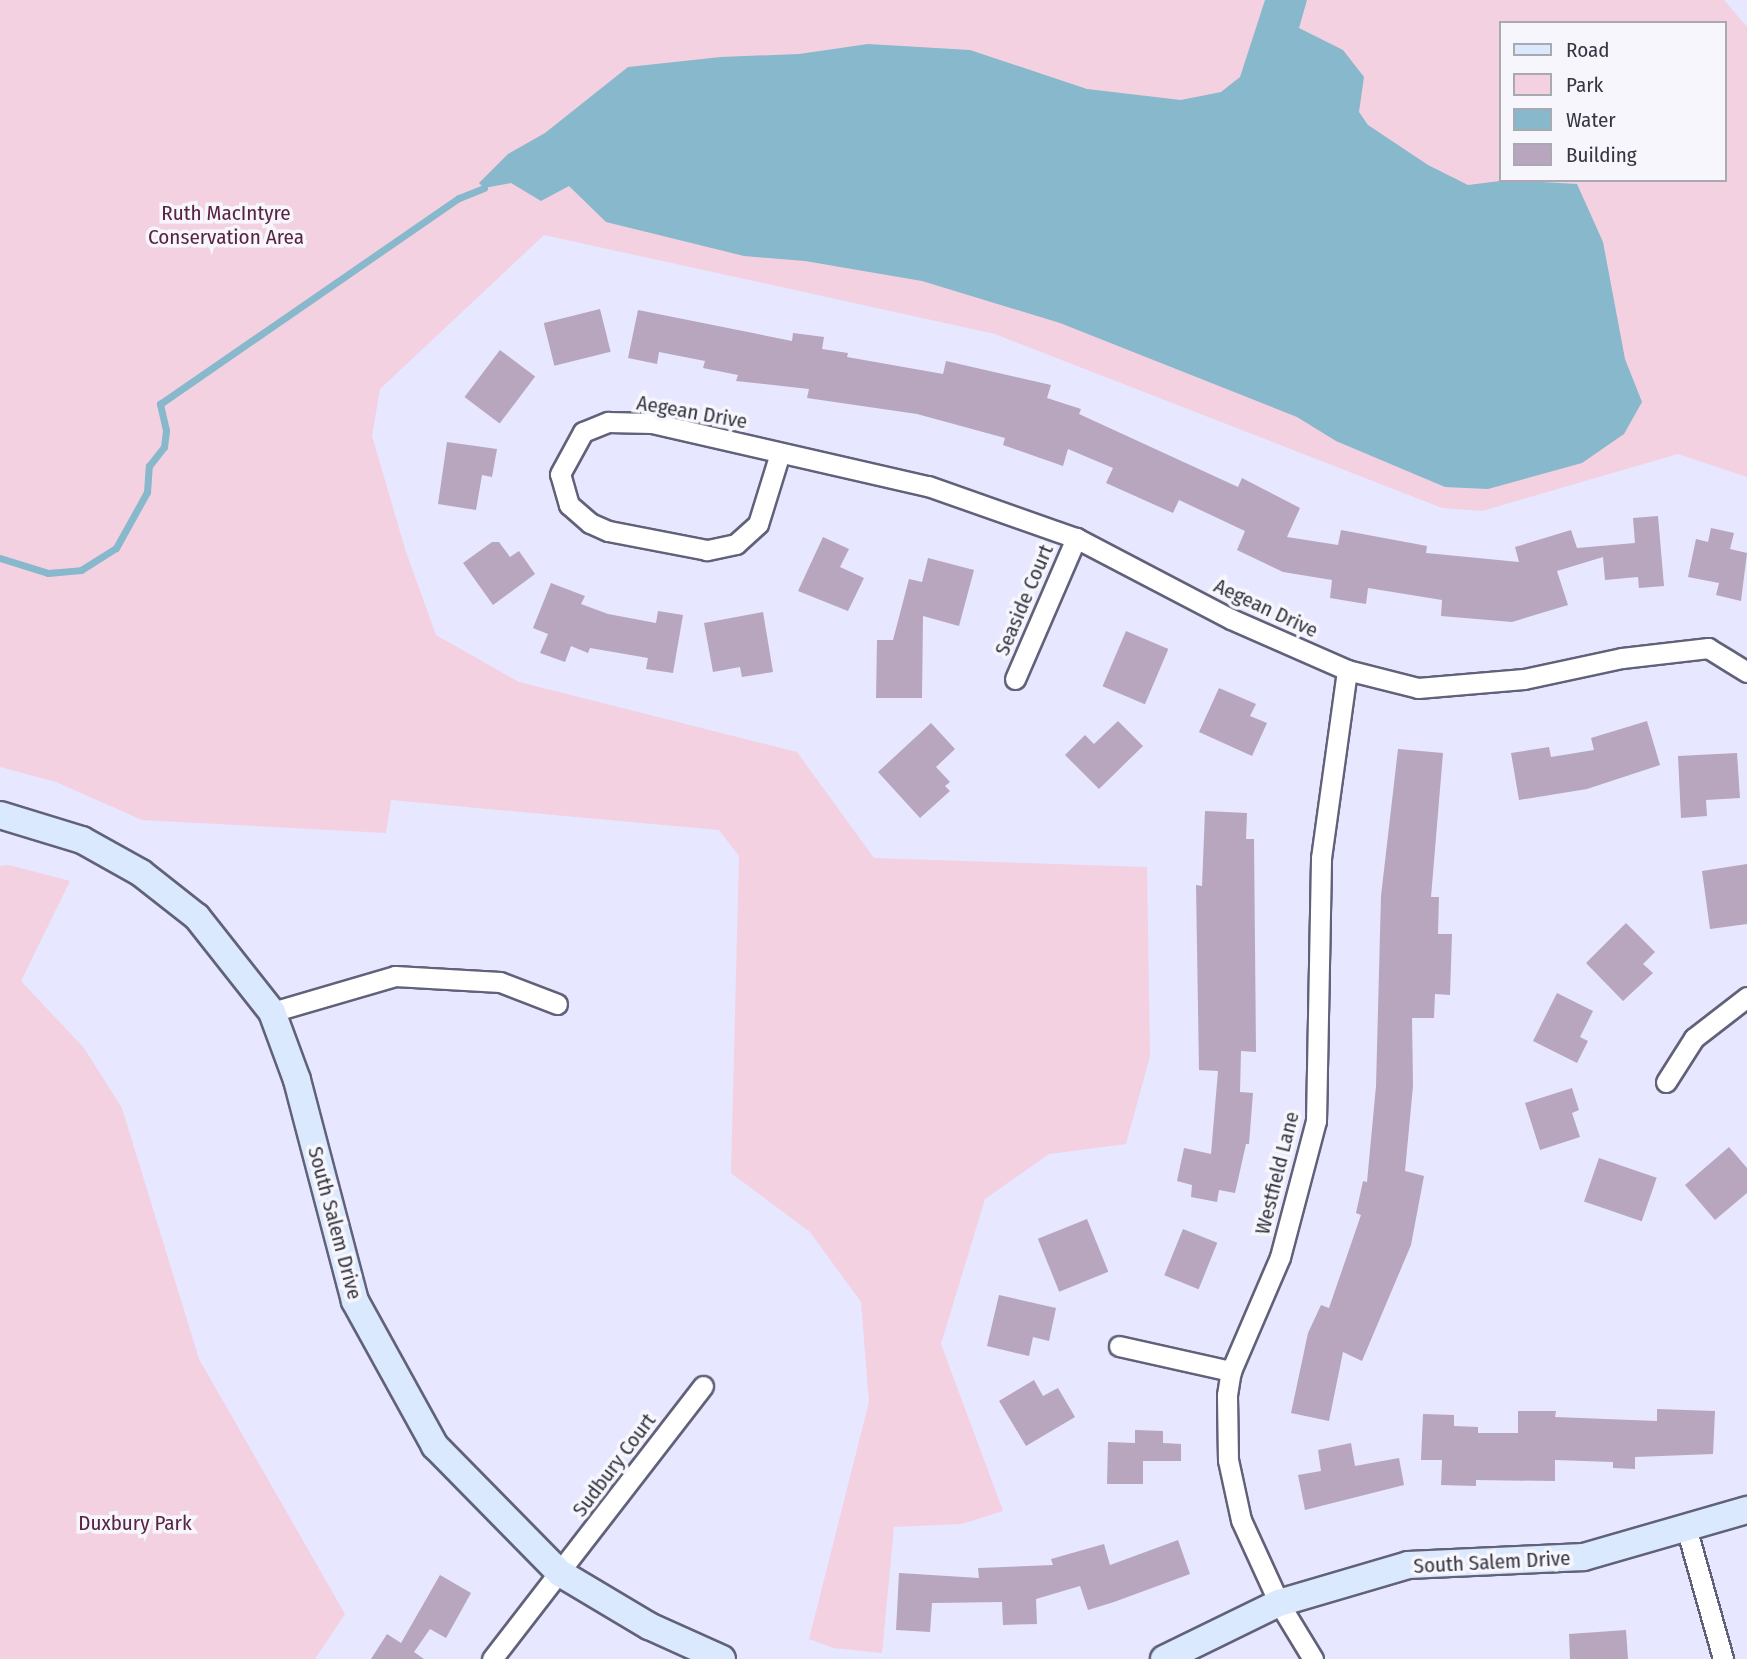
<!DOCTYPE html>
<html>
<head>
<meta charset="utf-8">
<style>
  body { margin:0 }
  #map { position:relative; width:1747px; height:1659px; overflow:hidden; background:#e7e7ff; font-family:"Fira Sans Condensed",sans-serif }
  div>[style] { position:absolute }
  [style*='--x'] { left:calc(var(--x)*1px); top:calc(var(--y)*1px); width:calc(var(--w)*1px); rotate:calc(var(--a)*1deg) }
  .green>* { inset:0; background:#f3d1e1 }
  .water>* { inset:0; background:#87b8cb }
  .stream>* { height:7px; margin:-3.5px; padding:0 3.5px; transform-origin:3.5px; border-radius:3.5px; background:#87b8cb }
  .building>* { inset:0; background:#b7a6be; transform-origin:0 0 }
  .roads { filter:drop-shadow(2px 0 #61617a) drop-shadow(-2px 0 #61617a) drop-shadow(0 2px #61617a) drop-shadow(0 -2px #61617a) }
  .street>* { height:19px; margin:-9.5px; padding:0 9.5px; transform-origin:9.5px; border-radius:9.5px; background:#fff }
  .secondary>* { height:26px; margin:-13px; padding:0 13px; transform-origin:13px; border-radius:13px; background:#dae9fd }
  span { translate:-50% -50%; white-space:nowrap; text-align:center; line-height:1.15; -webkit-text-stroke:7px #f6f6fc; paint-order:stroke }
  .park-label { font-size:21px; color:#592342 }
  .street-label { font-size:21px; color:#363642 }
  .legend { position:absolute; left:1499px; top:21px; width:228px; height:161px; box-sizing:border-box; background:#f6f6fc; border:2px solid #a9a9b2; margin:0; padding:9px 12px; list-style:none; font-size:21px; color:#363642 }
  .legend li { display:flex; align-items:center; gap:14px; height:35px }
  .legend b { width:35px; border:2px solid #a9a9b2 }
</style>
</head>
<body>
<div id="map">
  <div class="green">
    <div style="clip-path:polygon(evenodd,0 0,1724px 0,1747px 27px,1747px 477px,1678px 454px,1482px 511px,1442px 508px,995px 334px,544px 235px,380px 389px,372px 436px,406px 552px,436px 635px,519px 682px,797px 752px,874px 858px,1147px 867px,1150px 1056px,1126px 1144px,1049px 1154px,985px 1199px,941px 1344px,1003px 1511px,962px 1524px,894px 1527px,882px 1653px,833px 1648px,809px 1639px,869px 1402px,861px 1302px,810px 1232px,731px 1173px,739px 856px,719px 830px,391px 800px,386px 833px,142px 820px,56px 782px,0 767px,0 0,1500px 23px,1724px 23px,1724px 180px,1500px 180px,1500px 23px)"></div>
    <div style="clip-path:polygon(9px 865px,70px 881px,21px 981px,84px 1048px,122px 1108px,199px 1359px,345px 1614px,315px 1659px,0 1659px,0 866px)"></div>
  </div>
  <div class="water">
    <div style="clip-path:polygon(1265px 0,1307px 0,1299px 28px,1343px 50px,1364px 77px,1359px 112px,1368px 125px,1428px 165px,1468px 185px,1508px 180px,1577px 184px,1603px 242px,1625px 359px,1642px 402px,1624px 434px,1582px 463px,1488px 489px,1445px 487px,1336px 441px,1297px 417px,1060px 323px,922px 281px,805px 261px,744px 256px,606px 222px,569px 186px,541px 201px,511px 183px,484px 188px,479px 183px,508px 154px,545px 133px,628px 67px,721px 57px,799px 54px,868px 44px,970px 50px,1087px 89px,1181px 100px,1221px 92px,1240px 77px)"></div>
  </div>
  <div class="stream">
    <div style="--x:0;--y:558;--w:50;--a:17.4"></div>
    <div style="--x:48;--y:573;--w:33;--a:-5"></div>
    <div style="--x:81;--y:570;--w:41;--a:-32.2"></div>
    <div style="--x:116;--y:548;--w:64;--a:-61"></div>
    <div style="--x:147;--y:492;--w:26;--a:-86"></div>
    <div style="--x:149;--y:466;--w:24;--a:-52"></div>
    <div style="--x:164;--y:447;--w:17;--a:-83"></div>
    <div style="--x:166;--y:430;--w:27;--a:-103"></div>
    <div style="--x:160;--y:404;--w:363;--a:-34.6"></div>
    <div style="--x:459;--y:198;--w:27;--a:-22"></div>
  </div>
  <div class="building">
    <div style="left:600px;top:309px;width:44px;height:58px;rotate:76deg"></div>
    <div style="clip-path:polygon(638px 310px,792px 341px,793px 333px,824px 337px,822px 349px,848px 353px,847px 357px,943px 374px,946px 361px,1051px 385px,1047px 398px,1081px 409px,1079px 414px,1238px 487px,1242px 478px,1300px 508px,1287px 537px,1338px 545px,1341px 530px,1427px 546px,1426px 553px,1519px 562px,1515px 547px,1571px 530px,1577px 548px,1635px 543px,1633px 518px,1658px 516px,1664px 586px,1639px 588px,1638px 577px,1605px 580px,1603px 557px,1557px 571px,1568px 605px,1512px 622px,1441px 616px,1442px 600px,1368px 588px,1366px 604px,1330px 598px,1332px 580px,1283px 572px,1237px 550px,1245px 531px,1179px 500px,1173px 513px,1106px 483px,1113px 468px,1068px 449px,1063px 466px,1003px 445px,1005px 438px,917px 414px,807px 398px,809px 389px,736px 381px,738px 375px,703px 368px,705px 361px,659px 352px,657px 364px,628px 358px)"></div>
    <div style="left:500px;top:350px;width:44px;height:59px;rotate:37deg"></div>
    <div style="clip-path:polygon(447px 442px,497px 449px,492px 477px,482px 475px,476px 510px,438px 504px)"></div>
    <div style="clip-path:polygon(1711px 528px,1734px 533px,1730px 549px,1747px 553px,1741px 601px,1716px 595px,1719px 583px,1688px 577px,1696px 539px,1708px 542px)"></div>
    <div style="clip-path:polygon(823px 537px,849px 549px,840px 567px,864px 578px,848px 611px,798px 591px)"></div>
    <div style="clip-path:polygon(492px 542px,499px 542px,510px 557px,519px 551px,535px 574px,493px 605px,463px 563px)"></div>
    <div style="clip-path:polygon(928px 558px,974px 570px,959px 626px,923px 616px,922px 698px,876px 698px,877px 640px,893px 640px,909px 579px,922px 582px)"></div>
    <div style="clip-path:polygon(551px 583px,585px 596px,581px 604px,608px 614px,656px 623px,658px 611px,683px 615px,673px 673px,646px 669px,648px 658px,590px 648px,588px 653px,571px 646px,565px 662px,540px 653px,548px 634px,533px 628px)"></div>
    <div style="clip-path:polygon(763px 612px,773px 672px,742px 677px,740px 667px,713px 672px,704px 623px)"></div>
    <div style="left:1126px;top:631px;width:46px;height:60px;rotate:23deg"></div>
    <div style="clip-path:polygon(1219px 688px,1256px 704px,1250px 716px,1267px 723px,1252px 756px,1199px 732px)"></div>
    <div style="clip-path:polygon(1118px 721px,1143px 746px,1099px 789px,1065px 755px,1085px 735px,1094px 744px)"></div>
    <div style="clip-path:polygon(1647px 721px,1660px 765px,1587px 789px,1519px 800px,1511px 753px,1549px 747px,1551px 757px,1594px 750px,1591px 738px)"></div>
    <div style="clip-path:polygon(931px 723px,955px 749px,936px 767px,950px 782px,945px 786px,950px 791px,920px 818px,878px 772px)"></div>
    <div style="clip-path:polygon(1398px 749px,1443px 753px,1431px 897px,1439px 897px,1438px 934px,1452px 934px,1450px 995px,1435px 994px,1434px 1018px,1412px 1018px,1413px 1086px,1405px 1171px,1424px 1176px,1411px 1245px,1362px 1361px,1343px 1352px,1329px 1421px,1291px 1413px,1308px 1333px,1321px 1305px,1329px 1308px,1361px 1215px,1356px 1213px,1363px 1181px,1367px 1182px,1376px 1086px,1381px 896px)"></div>
    <div style="clip-path:polygon(1737px 753px,1740px 798px,1706px 800px,1707px 816px,1681px 818px,1678px 756px)"></div>
    <div style="clip-path:polygon(1205px 811px,1247px 813px,1246px 839px,1254px 839px,1256px 1052px,1241px 1051px,1240px 1092px,1253px 1093px,1249px 1144px,1246px 1144px,1235px 1193px,1219px 1190px,1217px 1202px,1191px 1197px,1192px 1185px,1177px 1181px,1184px 1148px,1211px 1154px,1218px 1071px,1199px 1070px,1196px 885px,1202px 886px)"></div>
    <div style="clip-path:polygon(1747px 864px,1747px 924px,1710px 929px,1702px 871px)"></div>
    <div style="clip-path:polygon(1626px 923px,1655px 952px,1643px 964px,1653px 973px,1623px 1001px,1586px 963px)"></div>
    <div style="clip-path:polygon(1557px 993px,1593px 1011px,1580px 1037px,1588px 1041px,1577px 1063px,1533px 1041px)"></div>
    <div style="clip-path:polygon(1572px 1088px,1579px 1110px,1572px 1113px,1580px 1137px,1540px 1150px,1525px 1103px)"></div>
    <div style="clip-path:polygon(1729px 1147px,1747px 1168px,1747px 1193px,1715px 1220px,1685px 1185px)"></div>
    <div style="left:1599px;top:1158px;width:61px;height:46px;rotate:19deg"></div>
    <div style="left:1087px;top:1219px;width:57px;height:53px;rotate:68deg"></div>
    <div style="left:1183px;top:1229px;width:37px;height:50px;rotate:22deg"></div>
    <div style="clip-path:polygon(999px 1295px,1056px 1308px,1049px 1341px,1033px 1337px,1029px 1356px,987px 1346px)"></div>
    <div style="clip-path:polygon(1034px 1380px,1043px 1396px,1058px 1388px,1075px 1417px,1026px 1446px,999px 1401px)"></div>
    <div style="clip-path:polygon(1657px 1409px,1715px 1411px,1713px 1454px,1635px 1457px,1635px 1469px,1613px 1468px,1613px 1462px,1555px 1460px,1555px 1481px,1476px 1480px,1476px 1486px,1441px 1485px,1442px 1460px,1421px 1460px,1423px 1414px,1454px 1415px,1454px 1426px,1478px 1427px,1478px 1433px,1518px 1433px,1518px 1411px,1556px 1411px,1555px 1417px,1657px 1421px)"></div>
    <div style="clip-path:polygon(1135px 1430px,1163px 1431px,1163px 1443px,1181px 1444px,1181px 1461px,1143px 1461px,1143px 1484px,1107px 1484px,1108px 1442px,1135px 1443px)"></div>
    <div style="clip-path:polygon(1351px 1443px,1355px 1466px,1399px 1458px,1404px 1485px,1305px 1510px,1298px 1475px,1321px 1471px,1318px 1450px)"></div>
    <div style="clip-path:polygon(1178px 1540px,1190px 1574px,1114px 1602px,1088px 1610px,1080px 1586px,1036px 1599px,1037px 1624px,1003px 1625px,1002px 1602px,932px 1603px,930px 1632px,896px 1630px,899px 1573px,979px 1578px,978px 1568px,1053px 1565px,1051px 1559px,1104px 1544px,1110px 1565px)"></div>
    <div style="clip-path:polygon(440px 1575px,471px 1593px,446px 1638px,430px 1629px,414px 1652px,424px 1659px,371px 1659px,387px 1634px,401px 1643px)"></div>
    <div style="clip-path:polygon(1626px 1630px,1628px 1659px,1570px 1659px,1569px 1634px)"></div>
  </div>
  <div class="roads">
    <div class="street">
      <div style="--x:780;--y:453;--w:74;--a:107.2"></div>
      <div style="--x:758;--y:524;--w:30;--a:138"></div>
      <div style="--x:736;--y:544;--w:30;--a:168"></div>
      <div style="--x:707;--y:550;--w:101;--a:-169.1"></div>
      <div style="--x:608;--y:531;--w:20;--a:-156"></div>
      <div style="--x:590;--y:523;--w:28;--a:-139"></div>
      <div style="--x:569;--y:505;--w:32;--a:-106"></div>
      <div style="--x:560;--y:474;--w:48;--a:-61.3"></div>
      <div style="--x:583;--y:432;--w:27;--a:-22"></div>
      <div style="--x:608;--y:422;--w:44;--a:1.3"></div>
      <div style="--x:652;--y:423;--w:283;--a:12.9"></div>
      <div style="--x:928;--y:486;--w:157;--a:19.4"></div>
      <div style="--x:1076;--y:538;--w:175;--a:27.6"></div>
      <div style="--x:1231;--y:619;--w:127;--a:23.7"></div>
      <div style="--x:1347;--y:670;--w:73;--a:14.2"></div>
      <div style="--x:1418;--y:688;--w:106;--a:-4.9"></div>
      <div style="--x:1524;--y:679;--w:100;--a:-12.1"></div>
      <div style="--x:1622;--y:658;--w:87;--a:-6.6"></div>
      <div style="--x:1708;--y:648;--w:46;--a:31.6"></div>
      <div style="--x:1015;--y:679;--w:154;--a:-66.6"></div>
      <div style="--x:272;--y:1012;--w:128;--a:-16.3"></div>
      <div style="--x:395;--y:976;--w:105;--a:3.3"></div>
      <div style="--x:500;--y:982;--w:61;--a:21.1"></div>
      <div style="--x:1666;--y:1082;--w:52;--a:-57.5"></div>
      <div style="--x:1694;--y:1038;--w:67;--a:-37.7"></div>
      <div style="--x:1119;--y:1346;--w:115;--a:12.6"></div>
      <div style="--x:1686;--y:1527;--w:137;--a:74.3"></div>
      <div style="--x:492;--y:1659;--w:345;--a:-52.3"></div>
      <div style="--x:1313;--y:1659;--w:66;--a:-121.3"></div>
      <div style="--x:1279;--y:1603;--w:91;--a:-114.6"></div>
      <div style="--x:1241;--y:1520;--w:61;--a:-102.2"></div>
      <div style="--x:1228;--y:1460;--w:65;--a:-90.9"></div>
      <div style="--x:1227;--y:1395;--w:24;--a:-81"></div>
      <div style="--x:1231;--y:1371;--w:124;--a:-66.7"></div>
      <div style="--x:1280;--y:1257;--w:141;--a:-75.2"></div>
      <div style="--x:1316;--y:1121;--w:263;--a:-88.9"></div>
      <div style="--x:1321;--y:858;--w:190;--a:-82.1"></div>
    </div>
    <div class="secondary">
      <div style="--x:0;--y:815;--w:86;--a:17"></div>
      <div style="--x:82;--y:840;--w:68;--a:29.2"></div>
      <div style="--x:141;--y:873;--w:71;--a:38.2"></div>
      <div style="--x:197;--y:917;--w:121;--a:51.7"></div>
      <div style="--x:272;--y:1012;--w:72;--a:69.8"></div>
      <div style="--x:297;--y:1080;--w:228;--a:75.3"></div>
      <div style="--x:355;--y:1301;--w:166;--a:61.1"></div>
      <div style="--x:435;--y:1446;--w:178;--a:45.5"></div>
      <div style="--x:560;--y:1573;--w:104;--a:30.8"></div>
      <div style="--x:649;--y:1626;--w:80;--a:24.3"></div>
      <div style="--x:1164;--y:1659;--w:128;--a:-26"></div>
      <div style="--x:1279;--y:1603;--w:134;--a:-16.4"></div>
      <div style="--x:1408;--y:1565;--w:176;--a:-2.6"></div>
      <div style="--x:1584;--y:1557;--w:170;--a:-16.1"></div>
    </div>
  </div>
  <div class="park-label">
    <span style="left:226px;top:225px">Ruth MacIntyre<br>Conservation Area</span>
    <span style="left:135px;top:1523px">Duxbury Park</span>
  </div>
  <div class="street-label">
    <span style="left:692px;top:412px;rotate:10deg">Aegean Drive</span>
    <span style="left:1024px;top:600px;rotate:-67deg">Seaside Court</span>
    <span style="left:1266px;top:608px;rotate:25deg">Aegean Drive</span>
    <span style="left:1277px;top:1173px;rotate:-76deg">Westfield Lane</span>
    <span style="left:335px;top:1223px;rotate:75deg">South Salem Drive</span>
    <span style="left:614px;top:1465px;rotate:-53deg">Sudbury Court</span>
    <span style="left:1492px;top:1562px;rotate:-3deg">South Salem Drive</span>
  </div>
  <ul class="legend">
  <li><b style="height:9px;background:#dae9fd"></b>Road</li>
  <li><b style="height:19px;background:#f3d1e1"></b>Park</li>
  <li><b style="height:19px;background:#87b8cb"></b>Water</li>
  <li><b style="height:19px;background:#b7a6be"></b>Building</li>
  </ul>
</div>
</body>
</html>
